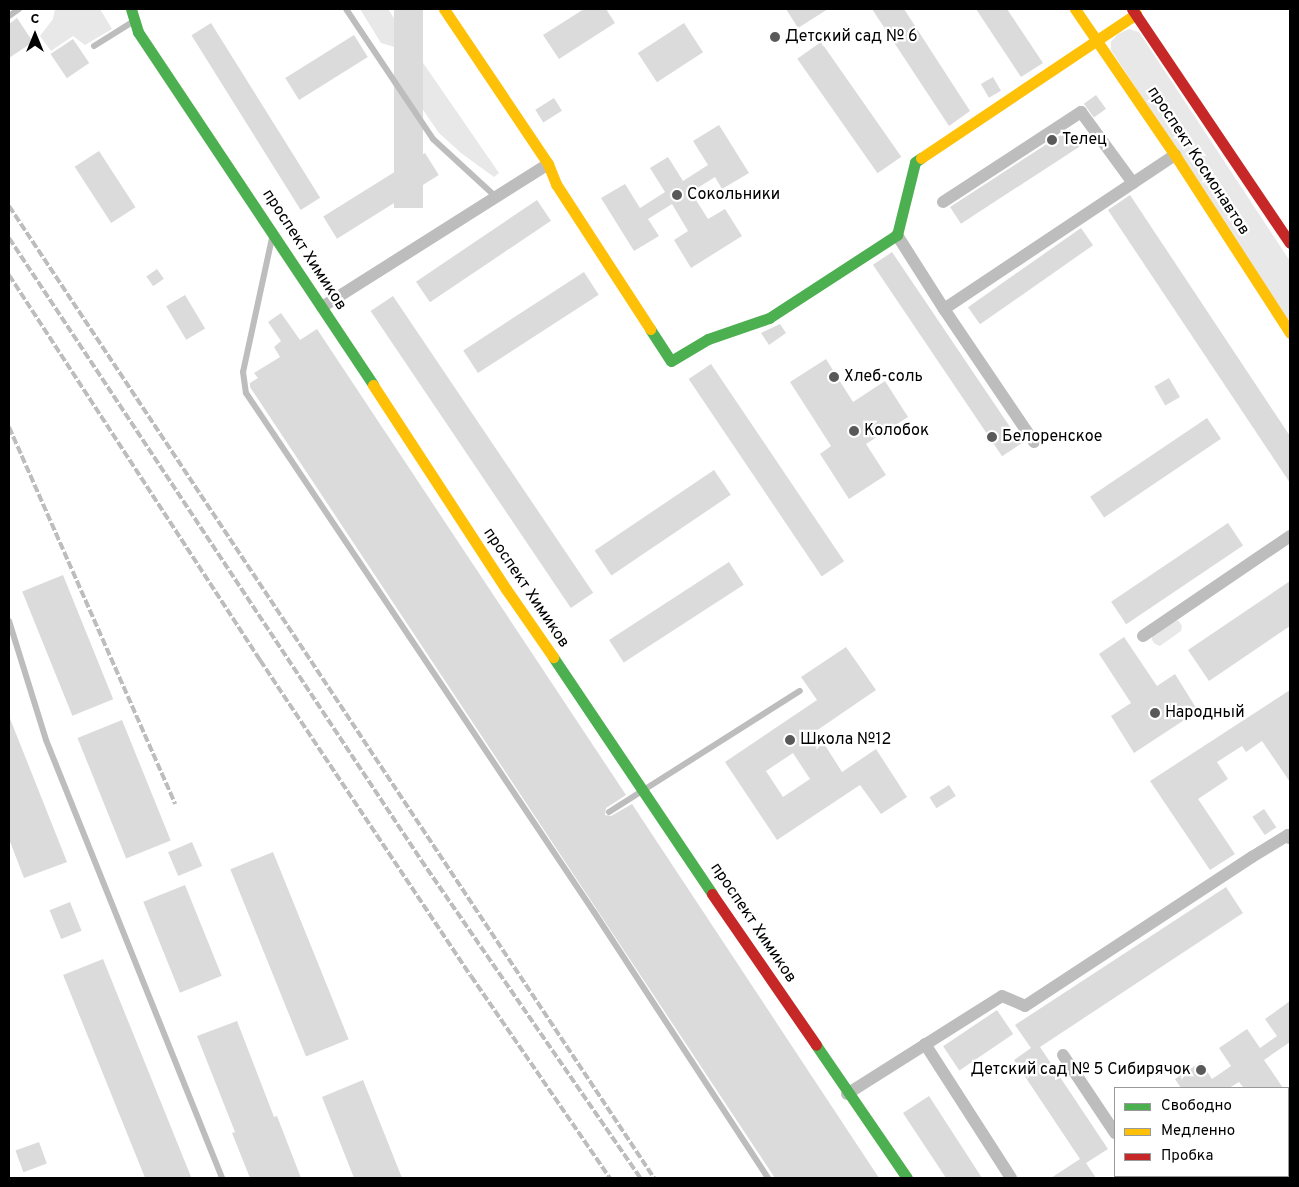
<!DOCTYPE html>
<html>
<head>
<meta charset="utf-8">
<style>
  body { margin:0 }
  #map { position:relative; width:1299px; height:1187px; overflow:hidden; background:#fff; font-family:Overpass,sans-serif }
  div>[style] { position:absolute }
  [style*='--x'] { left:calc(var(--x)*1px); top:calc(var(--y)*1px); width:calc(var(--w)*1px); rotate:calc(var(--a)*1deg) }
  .green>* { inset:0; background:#e8e8e8 }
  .building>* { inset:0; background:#dbdbdb; transform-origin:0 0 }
  .lane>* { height:6px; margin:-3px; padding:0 3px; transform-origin:3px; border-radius:3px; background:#bdbdbd }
  .street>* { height:12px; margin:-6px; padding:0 6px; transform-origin:6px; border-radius:6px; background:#bdbdbd }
  .fast>* { height:11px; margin:-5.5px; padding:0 5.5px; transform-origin:5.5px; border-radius:5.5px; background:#4caf50 }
  .slow>* { height:11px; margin:-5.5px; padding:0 5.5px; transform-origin:5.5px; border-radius:5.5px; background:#ffc107 }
  .jam>* { height:11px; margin:-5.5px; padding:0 5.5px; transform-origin:5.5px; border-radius:5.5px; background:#c62828 }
  .rail>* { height:4px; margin-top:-2px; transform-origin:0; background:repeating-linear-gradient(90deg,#bdbdbd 0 8px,transparent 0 10.5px) }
  .dots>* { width:14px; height:14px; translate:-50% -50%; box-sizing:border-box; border:2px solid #fff; border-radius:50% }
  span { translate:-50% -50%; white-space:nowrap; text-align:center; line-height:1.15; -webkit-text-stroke:4.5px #fff; paint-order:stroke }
  .poi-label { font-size:16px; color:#000 }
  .left { translate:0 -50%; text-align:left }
  .right { translate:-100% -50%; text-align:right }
  .street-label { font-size:16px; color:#000 }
  .frame { position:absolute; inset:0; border:10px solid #000; pointer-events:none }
  .legend { position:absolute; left:1114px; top:1087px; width:175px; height:90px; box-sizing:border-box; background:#fff; border:1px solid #999; margin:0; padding:6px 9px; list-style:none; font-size:15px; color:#000 }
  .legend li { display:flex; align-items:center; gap:10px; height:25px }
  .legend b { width:25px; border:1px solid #999 }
  .north { position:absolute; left:10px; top:10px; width:50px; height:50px; -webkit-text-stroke:4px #fff; paint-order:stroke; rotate:0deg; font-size:14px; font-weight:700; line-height:20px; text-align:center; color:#000 }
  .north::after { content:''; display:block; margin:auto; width:18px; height:22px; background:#000; clip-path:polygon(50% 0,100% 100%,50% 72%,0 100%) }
</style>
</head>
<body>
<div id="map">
  <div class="green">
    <div style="clip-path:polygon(55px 9px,100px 9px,112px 29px,85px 45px,73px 36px,51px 51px,40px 36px,53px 19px)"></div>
    <div style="clip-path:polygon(360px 9px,388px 9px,411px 44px,398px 48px,381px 43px)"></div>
    <div style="clip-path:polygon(1129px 29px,1139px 32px,1290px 261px,1290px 323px,1111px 50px,1111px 42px,1118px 34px)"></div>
    <div style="clip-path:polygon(419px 57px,499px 173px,494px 177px,461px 153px,439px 133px,405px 84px,411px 66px)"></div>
    <div style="clip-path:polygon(1174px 620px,1179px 621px,1182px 626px,1181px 631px,1160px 646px,1155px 644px,1152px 640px,1152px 635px)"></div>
  </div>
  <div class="building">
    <div style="left:394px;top:9px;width:29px;height:199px"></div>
    <div style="clip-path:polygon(584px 9px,606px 9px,615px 23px,559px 59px,543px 35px)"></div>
    <div style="clip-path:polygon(786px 9px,828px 9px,798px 28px)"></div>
    <div style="clip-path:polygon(872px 9px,904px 9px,970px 111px,949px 126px)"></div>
    <div style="clip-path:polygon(976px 9px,1007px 9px,1043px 63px,1021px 77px)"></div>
    <div style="clip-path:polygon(17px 18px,33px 42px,9px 58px,9px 24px)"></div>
    <div style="left:211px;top:23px;width:206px;height:23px;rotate:58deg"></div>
    <div style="left:684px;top:23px;width:35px;height:55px;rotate:57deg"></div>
    <div style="left:354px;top:35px;width:26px;height:81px;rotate:58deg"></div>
    <div style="left:73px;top:39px;width:29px;height:27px;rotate:56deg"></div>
    <div style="left:821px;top:42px;width:140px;height:29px;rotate:55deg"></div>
    <div style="left:993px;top:77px;width:16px;height:14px;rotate:60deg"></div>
    <div style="left:1096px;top:95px;width:17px;height:15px;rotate:54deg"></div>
    <div style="left:554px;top:98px;width:15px;height:22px;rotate:58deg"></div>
    <div style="clip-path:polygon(719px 125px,749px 173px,722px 189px,715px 177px,691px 192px,708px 219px,725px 209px,742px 236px,691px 268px,674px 240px,688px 231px,672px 204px,648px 219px,659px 236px,634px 251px,601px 198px,625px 184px,640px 208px,665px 192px,650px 168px,668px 157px,683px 181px,708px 165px,693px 141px)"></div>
    <div style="left:1070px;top:129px;width:20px;height:143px;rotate:57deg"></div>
    <div style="left:99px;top:151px;width:67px;height:29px;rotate:57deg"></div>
    <div style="left:425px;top:153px;width:26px;height:120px;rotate:58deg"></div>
    <div style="clip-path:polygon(1130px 195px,1290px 436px,1290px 483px,1108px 210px)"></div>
    <div style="left:537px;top:200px;width:25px;height:146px;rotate:56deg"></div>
    <div style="left:1081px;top:228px;width:21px;height:138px;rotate:55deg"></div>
    <div style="left:892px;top:252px;width:231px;height:23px;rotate:56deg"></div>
    <div style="left:157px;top:269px;width:12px;height:13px;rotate:55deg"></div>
    <div style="left:584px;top:272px;width:27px;height:144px;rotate:57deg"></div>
    <div style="left:185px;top:295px;width:39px;height:22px;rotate:59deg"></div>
    <div style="left:393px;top:296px;width:358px;height:27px;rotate:56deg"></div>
    <div style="clip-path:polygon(281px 313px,300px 340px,317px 329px,626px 795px,606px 808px,605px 815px,611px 816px,632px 804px,879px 1178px,775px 1178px,250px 387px,250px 383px,258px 378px,254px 373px,280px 357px,274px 347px,281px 341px,268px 322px)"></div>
    <div style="clip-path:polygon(780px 324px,786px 333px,769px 345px,761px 333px)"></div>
    <div style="clip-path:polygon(826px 359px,853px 402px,885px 381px,908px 417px,866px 444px,886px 475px,849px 499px,820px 454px,831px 446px,790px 382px)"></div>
    <div style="left:711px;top:364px;width:238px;height:27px;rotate:56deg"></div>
    <div style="left:1169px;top:378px;width:22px;height:17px;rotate:60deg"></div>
    <div style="left:1207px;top:418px;width:25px;height:141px;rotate:56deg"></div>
    <div style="left:714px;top:470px;width:30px;height:144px;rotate:56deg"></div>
    <div style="left:1228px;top:523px;width:27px;height:141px;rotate:56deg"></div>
    <div style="left:729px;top:562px;width:27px;height:143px;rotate:57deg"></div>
    <div style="left:63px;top:575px;width:134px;height:44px;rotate:68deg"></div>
    <div style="clip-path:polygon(1290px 581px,1290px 626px,1209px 681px,1188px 650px)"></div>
    <div style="clip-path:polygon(1124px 637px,1157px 686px,1175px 674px,1198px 711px,1134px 753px,1111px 716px,1131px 703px,1099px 654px)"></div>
    <div style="clip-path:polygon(evenodd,846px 647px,876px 690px,816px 731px,842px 772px,876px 749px,907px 797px,881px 814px,860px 785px,777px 840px,725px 762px,817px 700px,801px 677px,846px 647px,793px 753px,810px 779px,783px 797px,766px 771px,793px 753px)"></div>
    <div style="clip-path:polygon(1290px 690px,1290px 782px,1262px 741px,1246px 752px,1242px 746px,1217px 762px,1228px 779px,1198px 799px,1235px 854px,1210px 870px,1150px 781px)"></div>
    <div style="clip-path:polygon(9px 716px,67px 862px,24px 878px,9px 839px)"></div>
    <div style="left:122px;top:720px;width:130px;height:48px;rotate:68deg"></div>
    <div style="left:949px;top:785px;width:13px;height:23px;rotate:58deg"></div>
    <div style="left:1264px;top:809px;width:22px;height:14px;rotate:56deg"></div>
    <div style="left:192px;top:842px;width:26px;height:26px;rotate:67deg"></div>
    <div style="left:273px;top:852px;width:202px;height:46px;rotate:68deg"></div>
    <div style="left:185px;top:885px;width:98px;height:45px;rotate:68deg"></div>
    <div style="clip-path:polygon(1226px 887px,1243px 913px,1040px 1047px,1108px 1149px,1086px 1163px,1096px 1178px,1051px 1178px,1080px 1159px,1014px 1060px,1031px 1048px,1015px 1025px)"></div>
    <div style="left:70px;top:902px;width:31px;height:22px;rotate:68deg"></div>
    <div style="left:103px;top:959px;width:236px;height:43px;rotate:68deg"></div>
    <div style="clip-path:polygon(1290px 1001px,1290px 1042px,1264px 1060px,1283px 1088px,1244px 1088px,1239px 1082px,1229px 1088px,1181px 1088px,1175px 1079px,1201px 1062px,1212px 1079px,1231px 1066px,1219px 1048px,1247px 1029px,1260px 1048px,1277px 1036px,1265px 1019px)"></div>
    <div style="left:997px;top:1010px;width:29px;height:65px;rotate:56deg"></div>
    <div style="clip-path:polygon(237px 1021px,274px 1117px,277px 1116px,301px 1178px,250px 1178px,232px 1133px,235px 1132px,197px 1036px)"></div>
    <div style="clip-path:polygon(363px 1080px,402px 1178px,354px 1178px,322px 1097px)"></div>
    <div style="clip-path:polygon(929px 1096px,982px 1178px,946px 1178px,903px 1113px)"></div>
    <div style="left:39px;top:1142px;width:23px;height:25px;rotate:70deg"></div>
  </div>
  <div class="lane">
    <div style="--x:346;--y:9;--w:156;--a:56.2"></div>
    <div style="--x:433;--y:139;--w:86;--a:42.6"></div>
    <div style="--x:9;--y:16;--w:12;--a:-35"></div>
    <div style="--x:94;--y:46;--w:47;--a:-32"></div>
    <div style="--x:272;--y:238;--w:137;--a:102.2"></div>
    <div style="--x:243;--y:372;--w:21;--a:82"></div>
    <div style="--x:246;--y:393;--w:625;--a:56.16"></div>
    <div style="--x:594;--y:912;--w:318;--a:56.8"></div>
    <div style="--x:9;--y:621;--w:125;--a:72.7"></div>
    <div style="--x:46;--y:740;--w:472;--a:68.1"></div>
    <div style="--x:609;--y:812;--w:226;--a:-32.4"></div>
  </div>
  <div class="street">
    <div style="--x:943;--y:202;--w:165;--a:-33.1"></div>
    <div style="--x:1081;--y:112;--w:88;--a:53.8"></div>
    <div style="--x:897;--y:235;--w:88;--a:57.6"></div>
    <div style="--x:322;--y:307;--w:267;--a:-32.3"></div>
    <div style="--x:1034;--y:442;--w:161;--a:-124.1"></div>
    <div style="--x:944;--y:309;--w:278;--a:-33.7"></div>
    <div style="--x:1143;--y:636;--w:178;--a:-34.2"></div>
    <div style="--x:925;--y:1044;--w:159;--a:57.3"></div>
    <div style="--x:1063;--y:1055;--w:94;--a:56.3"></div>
    <div style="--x:847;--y:1094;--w:183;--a:-32.3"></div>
    <div style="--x:1002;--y:996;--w:25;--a:23"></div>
    <div style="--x:1025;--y:1006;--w:272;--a:-33.3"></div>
    <div style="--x:1252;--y:857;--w:42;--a:-31.4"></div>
    <div style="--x:1288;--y:835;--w:4;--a:56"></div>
    <div style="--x:1144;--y:1176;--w:2;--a:63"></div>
  </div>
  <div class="fast">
    <div style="--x:131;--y:9;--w:24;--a:73"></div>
    <div style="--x:138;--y:32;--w:424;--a:56.3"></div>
    <div style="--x:650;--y:329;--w:38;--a:57"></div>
    <div style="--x:671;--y:361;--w:43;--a:-30.7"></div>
    <div style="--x:708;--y:339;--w:65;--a:-19"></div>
    <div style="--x:769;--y:318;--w:153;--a:-33"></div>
    <div style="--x:897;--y:235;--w:75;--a:-76.1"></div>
    <div style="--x:915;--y:162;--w:7;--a:-34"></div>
    <div style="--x:553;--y:657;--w:285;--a:56.1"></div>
    <div style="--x:816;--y:1045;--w:161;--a:55.6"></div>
  </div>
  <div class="slow">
    <div style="--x:444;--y:9;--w:187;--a:56.1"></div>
    <div style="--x:548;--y:164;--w:22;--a:68"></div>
    <div style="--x:556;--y:184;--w:173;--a:57"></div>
    <div style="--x:1075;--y:9;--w:177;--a:55.6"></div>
    <div style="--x:1175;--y:155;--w:212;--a:57.1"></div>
    <div style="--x:921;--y:158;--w:259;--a:-33.8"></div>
    <div style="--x:373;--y:385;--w:244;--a:56.9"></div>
    <div style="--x:506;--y:589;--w:83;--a:55.3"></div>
  </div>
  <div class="jam">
    <div style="--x:1132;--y:9;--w:282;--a:56"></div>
    <div style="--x:712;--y:894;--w:183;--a:55.4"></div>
  </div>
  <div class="rail">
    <div style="--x:9;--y:206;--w:1167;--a:56.43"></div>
    <div style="--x:9;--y:238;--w:746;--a:56.48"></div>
    <div style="--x:421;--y:860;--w:386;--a:55.4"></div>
    <div style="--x:9;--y:275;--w:460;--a:56.9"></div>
    <div style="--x:260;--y:660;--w:380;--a:56.3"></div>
    <div style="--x:471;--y:976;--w:245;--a:55.5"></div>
    <div style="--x:9;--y:427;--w:412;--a:66.2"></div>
  </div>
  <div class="dots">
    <div style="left:775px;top:37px;background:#595959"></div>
    <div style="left:1052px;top:140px;background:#595959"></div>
    <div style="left:677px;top:195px;background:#595959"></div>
    <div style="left:834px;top:377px;background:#595959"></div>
    <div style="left:854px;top:431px;background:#595959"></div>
    <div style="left:992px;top:437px;background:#595959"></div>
    <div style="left:1155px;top:713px;background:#595959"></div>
    <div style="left:790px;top:740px;background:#595959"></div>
    <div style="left:1201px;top:1070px;background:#595959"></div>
  </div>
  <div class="poi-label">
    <span class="left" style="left:785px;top:37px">Детский сад № 6</span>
    <span class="left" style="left:1062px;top:140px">Телец</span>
    <span class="left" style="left:687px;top:195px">Сокольники</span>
    <span class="left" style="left:844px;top:377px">Хлеб-соль</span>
    <span class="left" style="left:864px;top:431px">Колобок</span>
    <span class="left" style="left:1002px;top:437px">Белоренское</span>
    <span class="left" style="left:1165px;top:713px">Народный</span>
    <span class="left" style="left:800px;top:740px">Школа №12</span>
    <span class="right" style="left:1191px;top:1070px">Детский сад № 5 Сибирячок</span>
  </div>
  <div class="street-label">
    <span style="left:1198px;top:161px;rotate:57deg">проспект Космонавтов</span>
    <span style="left:304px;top:250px;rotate:57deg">проспект Химиков</span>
    <span style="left:526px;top:588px;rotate:56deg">проспект Химиков</span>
    <span style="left:753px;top:923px;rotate:56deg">проспект Химиков</span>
  </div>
  <div class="frame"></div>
  <ul class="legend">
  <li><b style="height:6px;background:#4caf50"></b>Свободно</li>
  <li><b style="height:6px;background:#ffc107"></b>Медленно</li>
  <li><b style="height:6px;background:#c62828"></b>Пробка</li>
  </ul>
  <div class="north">С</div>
</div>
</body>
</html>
